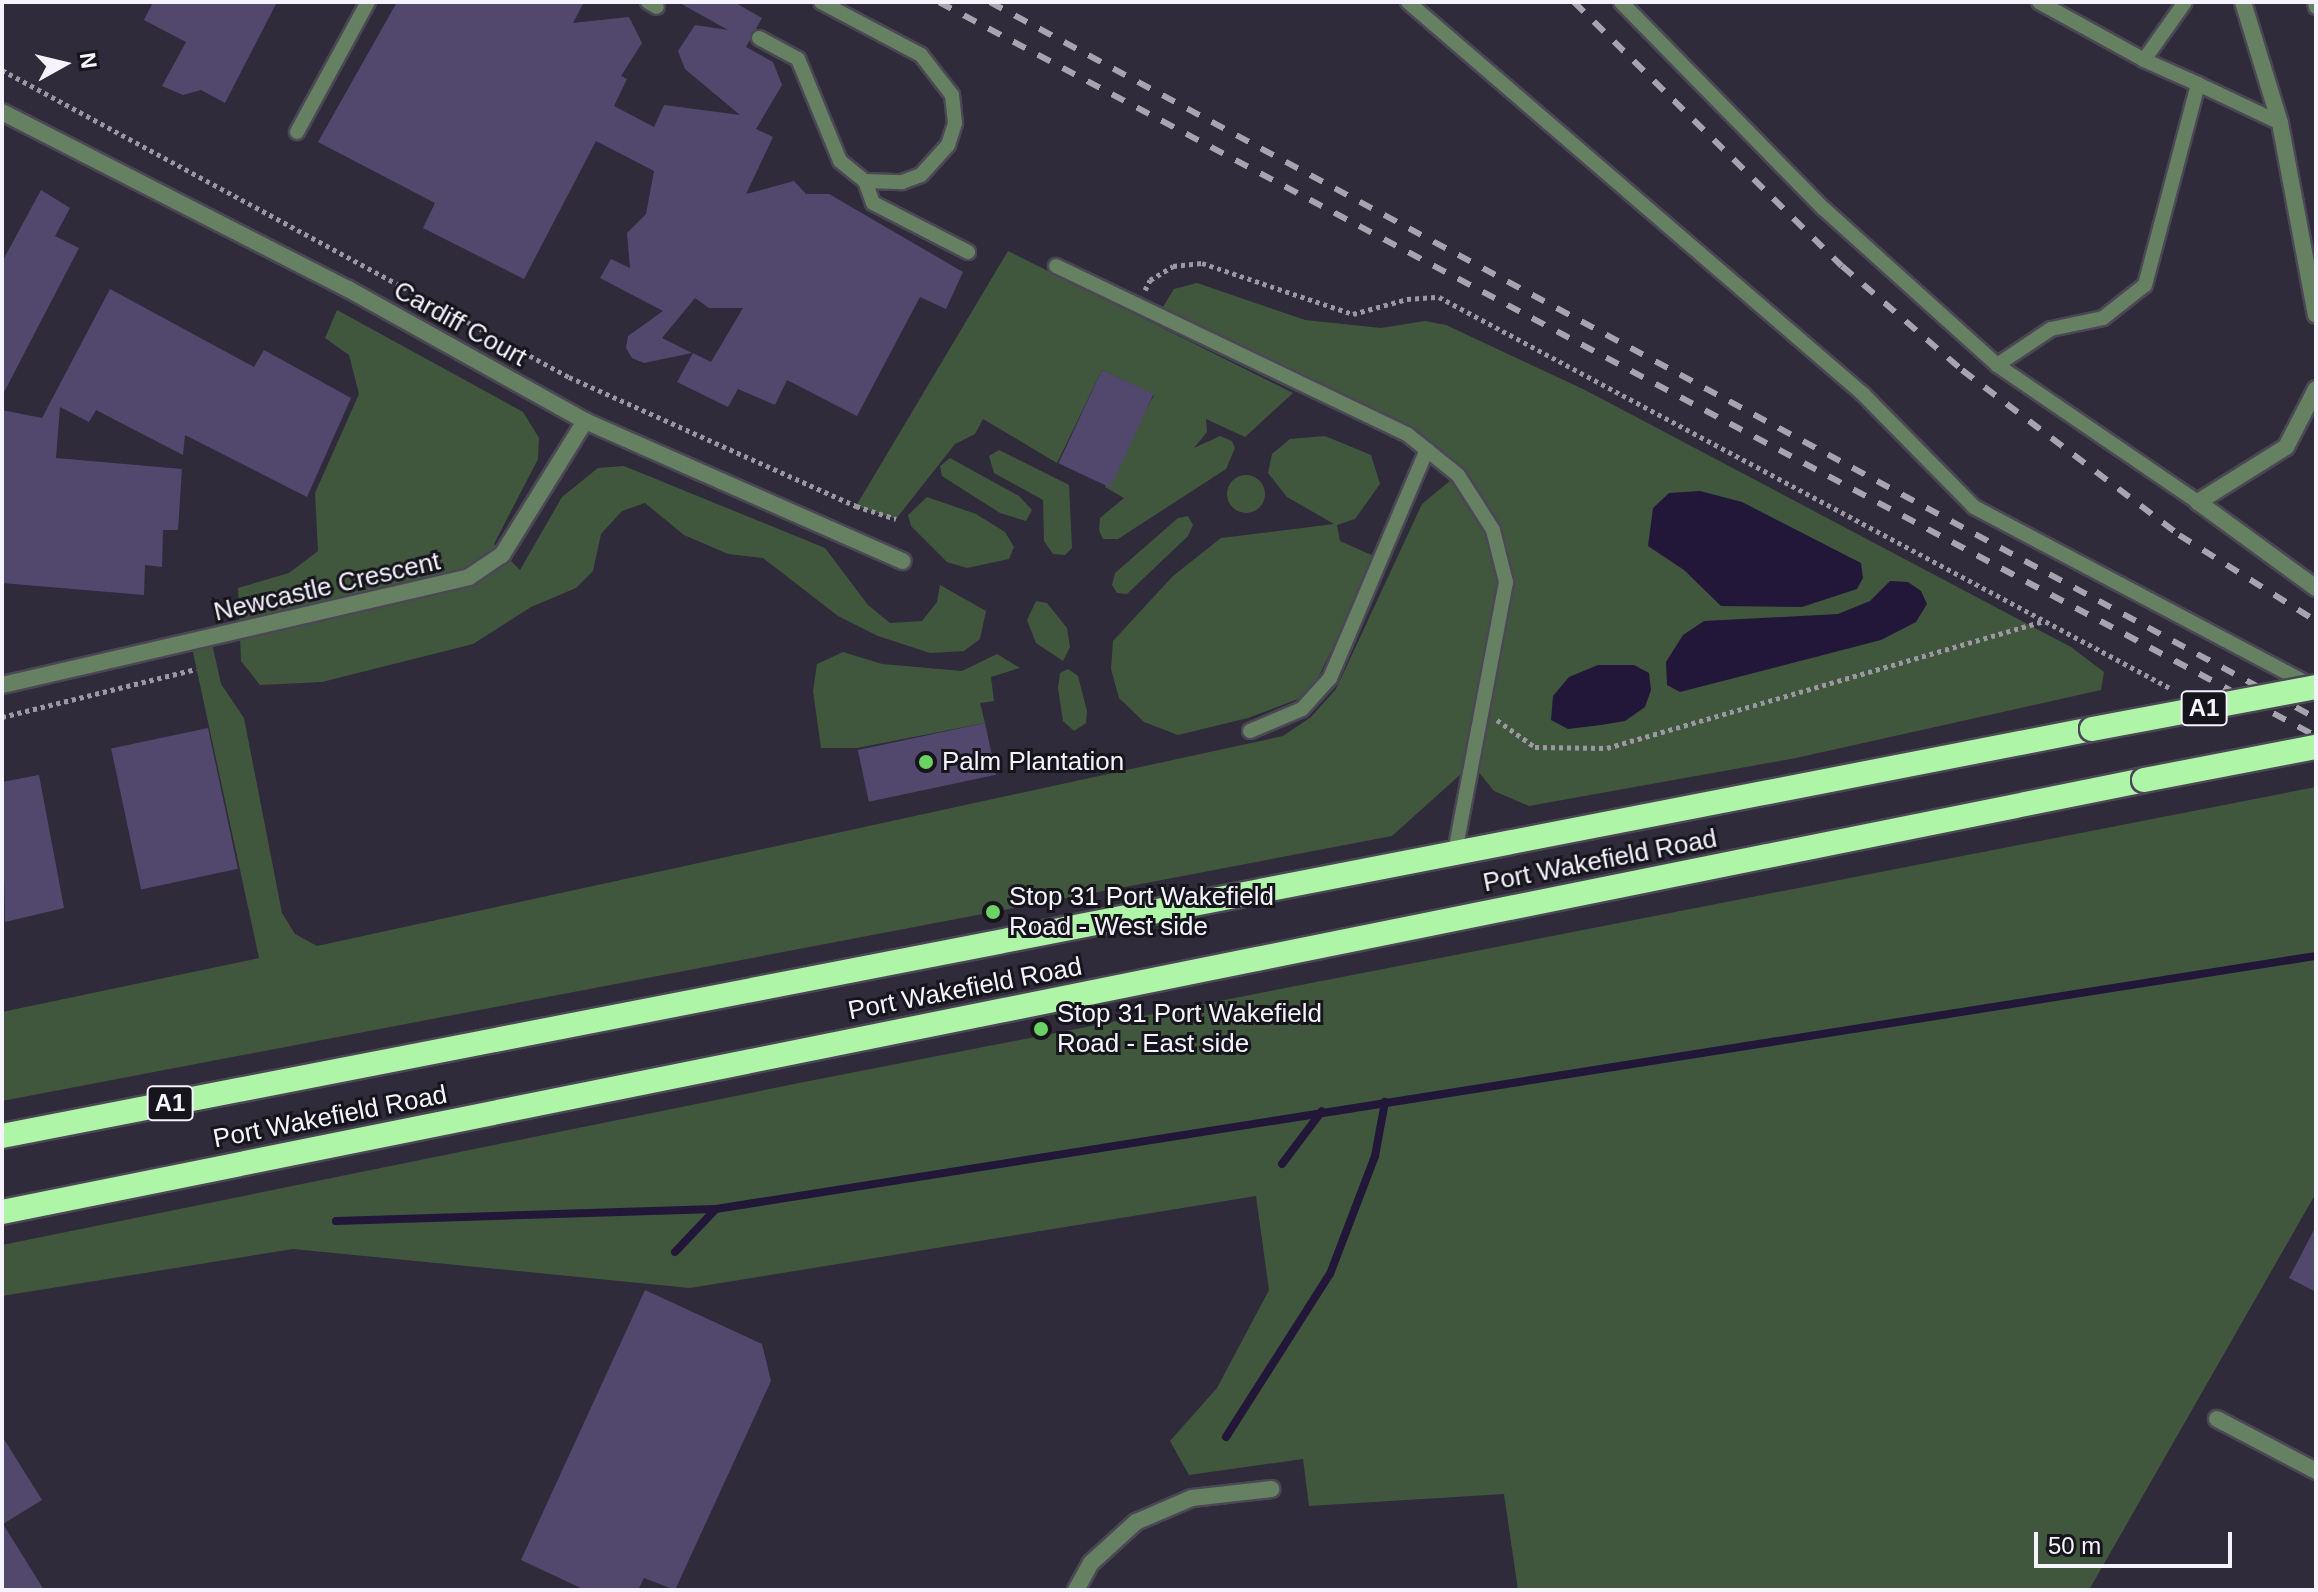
<!DOCTYPE html>
<html>
<head>
<meta charset="utf-8">
<style>
  body { margin:0 }
  #map { position:relative; width:2318px; height:1592px; overflow:hidden; background:#2f2b3a; font-family:Arial,sans-serif }
  div>[style] { position:absolute }
  [style*='--x'] { left:calc(var(--x)*1px); top:calc(var(--y)*1px); width:calc(var(--w)*1px); rotate:calc(var(--a)*1deg) }
  .green>* { inset:0; background:#40573e }
  .round { border-radius:50% }
  .water>* { inset:0; background:#221739 }
  .stream>* { height:8px; margin:-4px; padding:0 4px; transform-origin:4px; border-radius:4px; background:#221739 }
  .building>* { inset:0; background:#52486e; transform-origin:0 0 }
  .path>* { height:5px; margin-top:-2.5px; transform-origin:0; background:repeating-linear-gradient(90deg,#9b98a4 0 4px,transparent 0 8px) }
  .roads { filter:drop-shadow(2px 0 #4b4755) drop-shadow(-2px 0 #4b4755) drop-shadow(0 2px #4b4755) drop-shadow(0 -2px #4b4755) }
  .lane>* { height:14px; margin:-7px; padding:0 7px; transform-origin:7px; border-radius:7px; background:#658162 }
  .street>* { height:16px; margin:-8px; padding:0 8px; transform-origin:8px; border-radius:8px; background:#658162 }
  .highway>* { height:24px; margin:-12px; padding:0 12px; transform-origin:12px; border-radius:12px; background:#aff5a8 }
  .rail>* { height:6px; margin-top:-3px; transform-origin:0; background:repeating-linear-gradient(90deg,#a7a4b0 0 14px,transparent 0 28px) }
  .bridges { filter:drop-shadow(2px 0 #4b4755) drop-shadow(-2px 0 #4b4755) drop-shadow(0 2px #4b4755) drop-shadow(0 -2px #4b4755) }
  .highway-bridge>* { height:24px; margin:-12px; padding:0 12px; transform-origin:12px; border-radius:12px; background:#aff5a8 }
  .dots>* { width:22px; height:22px; translate:-50% -50%; box-sizing:border-box; border:4px solid #17151c; border-radius:50% }
  span { translate:-50% -50%; white-space:nowrap; text-align:center; line-height:1.15; -webkit-text-stroke:6px #17151c; paint-order:stroke }
  .shield-label span { padding:2px 6px; background:#17151c; border:2px solid; border-radius:6px; -webkit-text-stroke-width:0 }
  .shield-label { font-size:24px; color:#f5f3fd; font-weight:700 }
  .street-label { font-size:26px; color:#f5f3fd }
  .poi-label { font-size:26px; color:#f5f3fd }
  .left { translate:0 -50%; text-align:left }
  .frame { position:absolute; inset:0; border:4px solid #f5f3fd; pointer-events:none }
  .north { position:absolute; left:24px; top:24px; width:80px; height:80px; -webkit-text-stroke:6px #17151c; paint-order:stroke; rotate:82deg; font-size:22px; font-weight:700; line-height:32px; text-align:center; color:#f5f3fd }
  .north::after { content:''; display:block; margin:auto; width:28px; height:36px; background:#f5f3fd; clip-path:polygon(50% 0,100% 100%,50% 72%,0 100%) }
  .scale { position:absolute; left:2034px; top:1532px; width:198px; height:36px; box-sizing:border-box; border:4px solid #f5f3fd; border-top:0; padding-left:10px; font-size:24px; line-height:28px; white-space:nowrap; color:#f5f3fd; -webkit-text-stroke:6px #17151c; paint-order:stroke }
</style>
</head>
<body>
<div id="map">
  <div class="green">
    <div style="clip-path:polygon(1008px 251px,1293px 393px,1245px 437px,1206px 419px,1207px 432px,1194px 448px,1220px 436px,1232px 441px,1235px 448px,1226px 469px,1118px 539px,1103px 539px,1099px 530px,1100px 518px,1124px 498px,1105px 487px,1154px 395px,1102px 370px,1057px 463px,983px 419px,975px 434px,955px 444px,896px 519px,856px 506px)"></div>
    <div style="clip-path:polygon(1197px 283px,1305px 320px,1381px 328px,1425px 321px,1446px 325px,1585px 390px,2071px 647px,2104px 672px,2101px 690px,1796px 758px,1529px 806px,1494px 791px,1472px 764px,1392px 836px,2px 1101px,2px 1012px,259px 958px,191px 643px,211px 639px,221px 684px,244px 718px,282px 913px,295px 934px,317px 946px,1283px 736px,1311px 717px,1336px 689px,1422px 504px,1457px 475px,1407px 434px,1158px 315px,1174px 289px)"></div>
    <div style="clip-path:polygon(337px 310px,523px 412px,539px 438px,538px 459px,494px 544px,520px 570px,562px 497px,598px 468px,624px 466px,825px 548px,868px 605px,890px 623px,922px 621px,937px 602px,940px 585px,986px 611px,980px 639px,964px 651px,930px 653px,878px 636px,838px 616px,763px 558px,728px 554px,684px 535px,645px 503px,622px 511px,601px 534px,593px 571px,576px 588px,531px 607px,473px 644px,322px 682px,260px 685px,241px 661px,238px 588px,289px 573px,318px 551px,315px 493px,359px 394px,349px 355px,325px 338px)"></div>
    <div style="clip-path:polygon(1325px 436px,1371px 455px,1380px 484px,1355px 519px,1337px 525px,1340px 541px,1376px 557px,1318px 678px,1298px 699px,1248px 718px,1178px 735px,1144px 722px,1119px 698px,1111px 669px,1113px 641px,1173px 576px,1221px 538px,1334px 524px,1287px 497px,1268px 473px,1272px 454px,1290px 439px)"></div>
    <div style="clip-path:polygon(999px 450px,1069px 485px,1072px 548px,1065px 555px,1053px 554px,1044px 541px,1043px 500px,994px 473px,989px 456px)"></div>
    <div style="clip-path:polygon(950px 458px,1019px 496px,1032px 510px,1026px 521px,1000px 513px,942px 476px,940px 466px)"></div>
    <div class="round" style="left:1227px;top:475px;width:38px;height:38px"></div>
    <div style="clip-path:polygon(927px 497px,976px 514px,1005px 532px,1014px 547px,1009px 559px,967px 568px,947px 562px,911px 526px,908px 515px)"></div>
    <div style="clip-path:polygon(1188px 516px,1193px 525px,1188px 536px,1127px 594px,1117px 593px,1112px 585px,1115px 573px,1178px 518px)"></div>
    <div style="clip-path:polygon(1036px 601px,1047px 603px,1067px 628px,1070px 647px,1063px 661px,1036px 643px,1027px 620px)"></div>
    <div style="clip-path:polygon(843px 652px,882px 664px,962px 671px,997px 654px,1020px 668px,991px 677px,994px 701px,980px 703px,985px 723px,857px 748px,821px 748px,813px 691px,817px 664px)"></div>
    <div style="clip-path:polygon(1068px 669px,1078px 676px,1087px 711px,1086px 723px,1074px 731px,1063px 721px,1058px 688px,1060px 673px)"></div>
    <div style="clip-path:polygon(2316px 787px,2316px 1193px,2089px 1590px,1518px 1590px,1504px 1494px,1309px 1506px,1303px 1459px,1189px 1475px,1170px 1441px,1217px 1388px,1269px 1290px,1256px 1196px,690px 1288px,293px 1249px,2px 1296px,2px 1245px,804px 1082px)"></div>
  </div>
  <div class="water">
    <div style="clip-path:polygon(1700px 491px,1742px 502px,1861px 563px,1863px 578px,1857px 589px,1802px 607px,1721px 606px,1684px 570px,1648px 546px,1653px 508px,1669px 493px)"></div>
    <div style="clip-path:polygon(1890px 581px,1908px 582px,1921px 591px,1927px 604px,1916px 622px,1881px 640px,1680px 692px,1667px 685px,1666px 662px,1683px 635px,1704px 621px,1838px 614px,1870px 601px)"></div>
    <div style="clip-path:polygon(1598px 665px,1634px 665px,1649px 673px,1651px 690px,1645px 707px,1625px 721px,1601px 725px,1568px 729px,1551px 720px,1553px 696px,1569px 677px)"></div>
  </div>
  <div class="stream">
    <div style="--x:1282;--y:1164;--w:66;--a:-53"></div>
    <div style="--x:336;--y:1221;--w:380;--a:-1.8"></div>
    <div style="--x:716;--y:1209;--w:1620;--a:-8.99"></div>
    <div style="--x:675;--y:1252;--w:59;--a:-46.4"></div>
    <div style="--x:1226;--y:1437;--w:193;--a:-57.5"></div>
    <div style="--x:1330;--y:1274;--w:126;--a:-69.1"></div>
    <div style="--x:1375;--y:1156;--w:55;--a:-79.5"></div>
  </div>
  <div class="building">
    <div style="clip-path:polygon(153px 2px,277px 2px,225px 103px,201px 90px,183px 95px,162px 86px,186px 42px,144px 20px)"></div>
    <div style="clip-path:polygon(397px 2px,584px 2px,573px 23px,629px 17px,642px 43px,621px 76px,627px 79px,614px 106px,654px 127px,664px 105px,740px 115px,685px 69px,678px 51px,695px 25px,728px 30px,678px 2px,734px 2px,762px 18px,746px 47px,773px 62px,782px 85px,756px 129px,773px 137px,746px 194px,794px 181px,806px 194px,829px 194px,963px 272px,946px 309px,920px 297px,857px 416px,787px 380px,775px 405px,738px 389px,728px 407px,677px 382px,693px 353px,711px 362px,743px 308px,709px 308px,695px 298px,662px 338px,692px 353px,644px 363px,632px 358px,626px 348px,628px 336px,663px 311px,600px 278px,611px 259px,630px 268px,627px 233px,646px 214px,654px 171px,596px 141px,524px 279px,423px 228px,435px 203px,318px 142px)"></div>
    <div style="clip-path:polygon(41px 190px,70px 208px,55px 236px,79px 248px,2px 396px,2px 262px)"></div>
    <div style="clip-path:polygon(110px 289px,254px 367px,264px 350px,351px 398px,307px 497px,185px 435px,183px 455px,96px 410px,89px 422px,60px 407px,56px 458px,182px 469px,178px 530px,163px 530px,162px 567px,145px 565px,144px 595px,2px 583px,2px 410px,42px 418px)"></div>
    <div style="left:1102px;top:370px;width:57px;height:103px;rotate:25deg"></div>
    <div style="left:985px;top:723px;width:53px;height:130px;rotate:78deg"></div>
    <div style="left:208px;top:728px;width:144px;height:99px;rotate:78deg"></div>
    <div style="clip-path:polygon(39px 775px,64px 908px,5px 922px,2px 782px)"></div>
    <div style="clip-path:polygon(2316px 1226px,2316px 1292px,2289px 1278px)"></div>
    <div style="clip-path:polygon(645px 1290px,762px 1344px,771px 1381px,675px 1590px,644px 1578px,638px 1590px,585px 1590px,521px 1560px)"></div>
    <div style="clip-path:polygon(2px 1436px,42px 1500px,3px 1524px,44px 1590px,2px 1590px)"></div>
  </div>
  <div class="path">
    <div style="--x:2;--y:70;--w:645;--a:28.43"></div>
    <div style="--x:569;--y:377;--w:315;--a:24.2"></div>
    <div style="--x:856;--y:506;--w:42;--a:18"></div>
    <div style="--x:1145;--y:290;--w:11;--a:-63"></div>
    <div style="--x:1150;--y:280;--w:27;--a:-31"></div>
    <div style="--x:1173;--y:266;--w:29;--a:-6"></div>
    <div style="--x:1202;--y:263;--w:159;--a:18.7"></div>
    <div style="--x:1353;--y:314;--w:56;--a:-15.5"></div>
    <div style="--x:1407;--y:299;--w:32;--a:-4"></div>
    <div style="--x:1439;--y:297;--w:831;--a:28.14"></div>
    <div style="--x:2;--y:717;--w:200;--a:-13.9"></div>
    <div style="--x:1497;--y:720;--w:47;--a:35.4"></div>
    <div style="--x:1535;--y:747;--w:72;--a:0.8"></div>
    <div style="--x:1607;--y:748;--w:454;--a:-16.2"></div>
  </div>
  <div class="roads">
    <div class="lane">
      <div style="--x:648;--y:2;--w:10;--a:29"></div>
      <div style="--x:1408;--y:2;--w:601;--a:40.75"></div>
      <div style="--x:1863;--y:394;--w:158;--a:45.5"></div>
      <div style="--x:1974;--y:507;--w:382;--a:27.9"></div>
      <div style="--x:1621;--y:2;--w:290;--a:45.6"></div>
      <div style="--x:1824;--y:209;--w:233;--a:42"></div>
      <div style="--x:1997;--y:365;--w:243;--a:34.3"></div>
      <div style="--x:2039;--y:2;--w:120;--a:28.9"></div>
      <div style="--x:2144;--y:60;--w:71;--a:-54.7"></div>
      <div style="--x:2315;--y:2;--w:5;--a:79"></div>
      <div style="--x:759;--y:38;--w:44;--a:28.3"></div>
      <div style="--x:798;--y:59;--w:110;--a:67.6"></div>
      <div style="--x:840;--y:161;--w:32;--a:39"></div>
      <div style="--x:865;--y:181;--w:37;--a:2"></div>
      <div style="--x:902;--y:182;--w:20;--a:-20"></div>
      <div style="--x:921;--y:175;--w:40;--a:-48"></div>
      <div style="--x:948;--y:145;--w:23;--a:-72"></div>
      <div style="--x:955;--y:123;--w:28;--a:-96"></div>
      <div style="--x:952;--y:95;--w:51;--a:-127.8"></div>
      <div style="--x:921;--y:55;--w:113;--a:-152.1"></div>
      <div style="--x:2144;--y:60;--w:59;--a:24"></div>
      <div style="--x:297;--y:132;--w:148;--a:-61.4"></div>
      <div style="--x:865;--y:181;--w:23;--a:70"></div>
      <div style="--x:873;--y:203;--w:107;--a:27.3"></div>
      <div style="--x:1056;--y:266;--w:389;--a:25.6"></div>
      <div style="--x:1407;--y:434;--w:65;--a:38.8"></div>
      <div style="--x:1458;--y:475;--w:65;--a:57.5"></div>
      <div style="--x:1493;--y:530;--w:54;--a:76"></div>
      <div style="--x:1506;--y:582;--w:276;--a:100.7"></div>
      <div style="--x:1997;--y:365;--w:65;--a:-33.7"></div>
      <div style="--x:2051;--y:329;--w:53;--a:-11.9"></div>
      <div style="--x:2103;--y:318;--w:53;--a:-38.2"></div>
      <div style="--x:2145;--y:285;--w:208;--a:-75.2"></div>
      <div style="--x:2198;--y:84;--w:91;--a:25.4"></div>
      <div style="--x:1250;--y:731;--w:56;--a:-22.9"></div>
      <div style="--x:1302;--y:709;--w:42;--a:-47.9"></div>
      <div style="--x:1330;--y:678;--w:248;--a:-67"></div>
    </div>
    <div class="street">
      <div style="--x:2243;--y:2;--w:127;--a:73"></div>
      <div style="--x:2280;--y:123;--w:195;--a:79.4"></div>
      <div style="--x:2;--y:112;--w:389;--a:27.1"></div>
      <div style="--x:348;--y:289;--w:271;--a:29.1"></div>
      <div style="--x:585;--y:421;--w:347;--a:23.8"></div>
      <div style="--x:2316;--y:389;--w:65;--a:117.3"></div>
      <div style="--x:2286;--y:447;--w:104;--a:148"></div>
      <div style="--x:2198;--y:502;--w:146;--a:36.1"></div>
      <div style="--x:2;--y:685;--w:479;--a:-13"></div>
      <div style="--x:469;--y:577;--w:40;--a:-34"></div>
      <div style="--x:502;--y:555;--w:158;--a:-58.2"></div>
      <div style="--x:2217;--y:1419;--w:112;--a:27.7"></div>
      <div style="--x:1076;--y:1590;--w:31;--a:-61"></div>
      <div style="--x:1091;--y:1563;--w:61;--a:-42.3"></div>
      <div style="--x:1136;--y:1522;--w:61;--a:-23.2"></div>
      <div style="--x:1192;--y:1498;--w:80;--a:-6.5"></div>
    </div>
    <div class="highway">
      <div style="--x:2;--y:1136;--w:2129;--a:-11.02"></div>
      <div style="--x:2;--y:1212;--w:2185;--a:-11.4"></div>
    </div>
  </div>
  <div class="rail">
    <div style="--x:939;--y:2;--w:1560;--a:28.06"></div>
    <div style="--x:990;--y:2;--w:1507;--a:28.37"></div>
    <div style="--x:1574;--y:2;--w:376;--a:44.6"></div>
    <div style="--x:1842;--y:266;--w:159;--a:40.9"></div>
    <div style="--x:1962;--y:370;--w:273;--a:37.2"></div>
    <div style="--x:2179;--y:535;--w:162;--a:32.1"></div>
  </div>
  <div class="bridges">
    <div class="highway-bridge">
      <div style="--x:2092;--y:729;--w:228;--a:-10.6"></div>
      <div style="--x:2144;--y:780;--w:175;--a:-10.9"></div>
    </div>
  </div>
  <div class="dots">
    <div style="left:926px;top:762px;background:#6bd363"></div>
    <div style="left:993px;top:912px;background:#6bd363"></div>
    <div style="left:1041px;top:1029px;background:#6bd363"></div>
  </div>
  <div class="shield-label">
    <span style="left:2204px;top:708px">A1</span>
    <span style="left:170px;top:1103px">A1</span>
  </div>
  <div class="street-label">
    <span style="left:460px;top:324px;rotate:29deg">Cardiff Court</span>
    <span style="left:327px;top:587px;rotate:-13deg">Newcastle Crescent</span>
    <span style="left:1600px;top:861px;rotate:-11deg">Port Wakefield Road</span>
    <span style="left:965px;top:989px;rotate:-11deg">Port Wakefield Road</span>
    <span style="left:330px;top:1117px;rotate:-11deg">Port Wakefield Road</span>
  </div>
  <div class="poi-label">
    <span class="left" style="left:942px;top:762px">Palm Plantation</span>
    <span class="left" style="left:1009px;top:912px">Stop 31 Port Wakefield<br>Road - West side</span>
    <span class="left" style="left:1057px;top:1029px">Stop 31 Port Wakefield<br>Road - East side</span>
  </div>
  <div class="frame"></div>
  <div class="north">N</div>
  <div class="scale">50 m</div>
</div>
</body>
</html>
